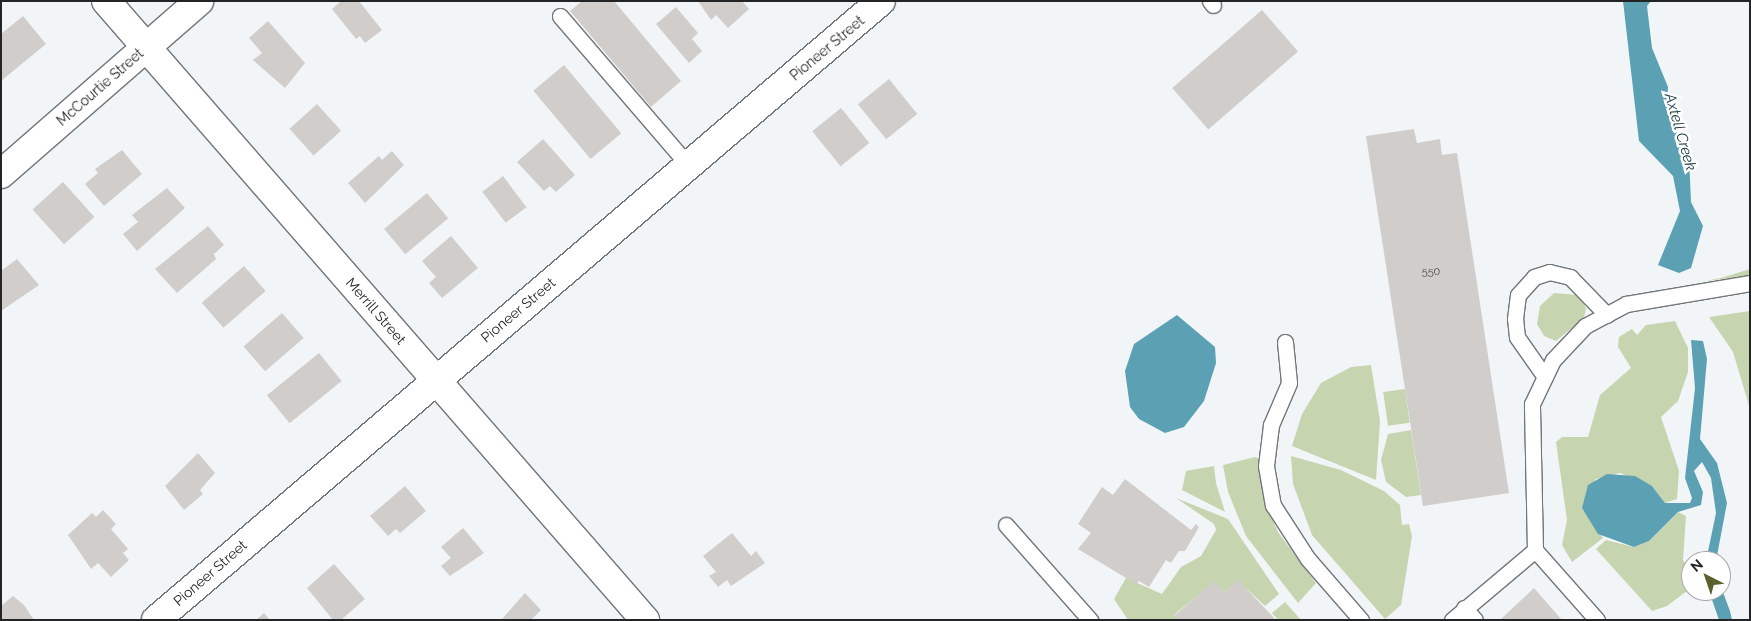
<!DOCTYPE html>
<html>
<head>
<meta charset="utf-8">
<style>
  body { margin:0 }
  #map { position:relative; width:1751px; height:621px; overflow:hidden; background:#f2f5f8; font-family:Raleway,sans-serif }
  div>[style] { position:absolute }
  [style*='--x'] { left:calc(var(--x)*1px); top:calc(var(--y)*1px); width:calc(var(--w)*1px); rotate:calc(var(--a)*1deg) }
  .green>* { inset:0; background:#c6d4af; transform-origin:0 0 }
  .water>* { inset:0; background:#5ca1b3 }
  .building>* { inset:0; background:#d1cdcb; transform-origin:0 0 }
  .roads { filter:drop-shadow(1px 0 #737679) drop-shadow(-1px 0 #737679) drop-shadow(0 1px #737679) drop-shadow(0 -1px #737679) }
  .lane>* { height:15px; margin:-7.5px; padding:0 7.5px; transform-origin:7.5px; border-radius:7.5px; background:#fff }
  .street>* { height:28px; margin:-14px; padding:0 14px; transform-origin:14px; border-radius:14px; background:#fff }
  span { translate:-50% -50%; white-space:nowrap; text-align:center; line-height:1.15; -webkit-text-stroke:5px #fff; paint-order:stroke }
  .number-label { font-size:11px; color:#4e4e4f }
  .number-label span { -webkit-text-stroke-width:0 }
  .street-label { font-size:14px; color:#232426 }
  .water-label { font-size:15px; color:#0f313a; font-style:italic }
  .frame { position:absolute; inset:0; border:2px solid #232426; pointer-events:none }
  .north { position:absolute; left:1681px; top:551px; width:50px; height:50px; box-sizing:border-box; background:#fff; border:1px solid #a7a7a8; border-radius:50%; rotate:319deg; font-size:14px; font-weight:700; line-height:20px; text-align:center; color:#232426 }
  .north::after { content:''; display:block; margin:auto; width:18px; height:22px; background:#5b602e; clip-path:polygon(50% 0,100% 100%,50% 72%,0 100%) }
</style>
</head>
<body>
<div id="map">
  <div class="green">
    <div style="clip-path:polygon(1750px 269px,1750px 276px,1705px 281px,1721px 278px)"></div>
    <div style="clip-path:polygon(1554px 293px,1578px 295px,1586px 308px,1584px 318px,1556px 341px,1544px 336px,1537px 324px,1540px 306px)"></div>
    <div style="clip-path:polygon(1750px 311px,1750px 409px,1733px 352px,1709px 317px)"></div>
    <div style="clip-path:polygon(1675px 321px,1688px 348px,1688px 372px,1678px 401px,1661px 417px,1679px 471px,1677px 499px,1665px 503px,1652px 486px,1620px 473px,1596px 479px,1582px 508px,1603px 538px,1572px 562px,1562px 545px,1567px 520px,1556px 442px,1562px 437px,1588px 437px,1600px 395px,1631px 368px,1618px 347px,1619px 337px,1632px 329px,1637px 335px,1646px 325px)"></div>
    <div style="clip-path:polygon(1371px 365px,1380px 421px,1376px 480px,1292px 446px,1302px 414px,1321px 383px,1351px 367px)"></div>
    <div style="left:1405px;top:389px;width:34px;height:22px;rotate:82deg"></div>
    <div style="clip-path:polygon(1411px 430px,1421px 495px,1406px 497px,1386px 482px,1381px 460px,1388px 434px)"></div>
    <div style="clip-path:polygon(1291px 456px,1341px 470px,1384px 491px,1400px 505px,1402px 525px,1409px 524px,1412px 536px,1401px 605px,1385px 619px,1312px 535px,1293px 484px)"></div>
    <div style="clip-path:polygon(1255px 457px,1263px 460px,1270px 514px,1278px 532px,1316px 583px,1298px 603px,1246px 536px,1228px 492px,1223px 465px)"></div>
    <div style="clip-path:polygon(1214px 466px,1216px 483px,1225px 512px,1182px 490px,1186px 471px)"></div>
    <div style="clip-path:polygon(1176px 498px,1228px 519px,1279px 594px,1265px 606px,1238px 581px,1224px 592px,1214px 582px,1174px 615px,1178px 620px,1128px 620px,1114px 599px,1126px 578px,1162px 594px,1181px 567px,1201px 556px,1216px 530px,1214px 524px)"></div>
    <div style="clip-path:polygon(1678px 512px,1686px 516px,1683px 560px,1691px 575px,1691px 588px,1667px 606px,1652px 611px,1596px 549px,1606px 540px,1634px 547px,1649px 541px)"></div>
    <div style="clip-path:polygon(1285px 602px,1301px 620px,1278px 620px,1272px 613px)"></div>
  </div>
  <div class="water">
    <div style="clip-path:polygon(1623px 1px,1651px 1px,1647px 6px,1652px 48px,1668px 87px,1667px 109px,1689px 157px,1691px 202px,1703px 226px,1691px 268px,1679px 273px,1658px 265px,1680px 211px,1673px 176px,1639px 141px)"></div>
    <div style="clip-path:polygon(1177px 315px,1215px 347px,1216px 363px,1204px 401px,1184px 427px,1165px 433px,1139px 419px,1130px 407px,1125px 371px,1134px 344px)"></div>
    <div style="clip-path:polygon(1691px 340px,1703px 341px,1707px 359px,1700px 439px,1717px 463px,1727px 503px,1716px 561px,1706px 561px,1716px 513px,1711px 478px,1702px 462px,1694px 471px,1703px 492px,1701px 505px,1678px 512px,1649px 541px,1634px 547px,1598px 534px,1582px 508px,1588px 485px,1607px 474px,1635px 476px,1652px 486px,1665px 503px,1690px 503px,1692px 498px,1685px 478px,1695px 388px)"></div>
    <div style="clip-path:polygon(1721px 587px,1730px 611px,1732px 620px,1719px 620px,1709px 591px,1721px 591px)"></div>
  </div>
  <div class="building">
    <div style="clip-path:polygon(341px 1px,359px 1px,382px 30px,365px 43px,360px 36px,356px 39px,332px 9px)"></div>
    <div style="clip-path:polygon(582px 1px,614px 1px,681px 81px,651px 107px,570px 11px)"></div>
    <div style="clip-path:polygon(698px 1px,742px 1px,749px 9px,728px 28px,716px 15px,711px 20px)"></div>
    <div style="clip-path:polygon(676px 7px,698px 33px,692px 39px,702px 51px,689px 63px,656px 24px)"></div>
    <div style="left:1262px;top:10px;width:55px;height:119px;rotate:49deg"></div>
    <div style="clip-path:polygon(23px 16px,46px 44px,1px 81px,1px 34px)"></div>
    <div style="clip-path:polygon(268px 21px,305px 63px,285px 88px,253px 60px,262px 53px,249px 38px)"></div>
    <div style="left:564px;top:65px;width:89px;height:40px;rotate:50deg"></div>
    <div style="left:889px;top:79px;width:45px;height:40px;rotate:51deg"></div>
    <div style="left:317px;top:104px;width:36px;height:37px;rotate:48deg"></div>
    <div style="left:841px;top:108px;width:45px;height:37px;rotate:51deg"></div>
    <div style="clip-path:polygon(1414px 129px,1417px 143px,1440px 139px,1442px 155px,1457px 153px,1509px 493px,1423px 506px,1366px 136px)"></div>
    <div style="clip-path:polygon(543px 139px,575px 175px,556px 192px,550px 186px,544px 191px,517px 162px)"></div>
    <div style="clip-path:polygon(122px 150px,142px 174px,104px 206px,85px 184px,98px 173px,95px 169px)"></div>
    <div style="clip-path:polygon(392px 151px,404px 165px,365px 203px,348px 183px,379px 156px,382px 160px)"></div>
    <div style="left:503px;top:176px;width:39px;height:26px;rotate:53deg"></div>
    <div style="left:63px;top:182px;width:47px;height:41px;rotate:48deg"></div>
    <div style="clip-path:polygon(167px 188px,185px 208px,137px 251px,123px 234px,138px 222px,132px 215px)"></div>
    <div style="left:427px;top:193px;width:33px;height:56px;rotate:50deg"></div>
    <div style="clip-path:polygon(208px 226px,224px 245px,214px 254px,216px 259px,177px 293px,155px 269px)"></div>
    <div style="clip-path:polygon(451px 236px,478px 268px,442px 298px,429px 283px,436px 277px,422px 261px)"></div>
    <div style="clip-path:polygon(17px 259px,39px 285px,1px 311px,1px 271px)"></div>
    <div style="left:244px;top:266px;width:33px;height:56px;rotate:49deg"></div>
    <div style="left:282px;top:313px;width:33px;height:51px;rotate:49deg"></div>
    <div style="left:319px;top:353px;width:36px;height:67px;rotate:51deg"></div>
    <div style="clip-path:polygon(198px 453px,215px 473px,200px 490px,203px 494px,184px 510px,165px 486px)"></div>
    <div style="clip-path:polygon(1125px 479px,1191px 530px,1196px 524px,1199px 527px,1185px 551px,1179px 551px,1171px 563px,1166px 560px,1149px 587px,1139px 581px,1136px 584px,1078px 549px,1091px 533px,1078px 524px,1102px 487px,1113px 495px)"></div>
    <div style="clip-path:polygon(405px 486px,426px 511px,400px 533px,396px 529px,388px 536px,370px 516px)"></div>
    <div style="clip-path:polygon(103px 510px,116px 524px,111px 529px,128px 549px,123px 553px,129px 560px,111px 577px,98px 563px,91px 569px,68px 535px,92px 513px,96px 517px)"></div>
    <div style="clip-path:polygon(463px 528px,484px 553px,450px 576px,441px 566px,451px 558px,441px 547px)"></div>
    <div style="clip-path:polygon(732px 533px,751px 556px,756px 551px,765px 563px,731px 586px,727px 580px,718px 587px,709px 576px,716px 572px,703px 556px)"></div>
    <div style="clip-path:polygon(334px 564px,365px 599px,341px 620px,333px 620px,307px 588px)"></div>
    <div style="clip-path:polygon(1238px 580px,1276px 620px,1178px 620px,1174px 616px,1214px 581px,1224px 592px)"></div>
    <div style="clip-path:polygon(1534px 588px,1562px 620px,1500px 620px)"></div>
    <div style="clip-path:polygon(525px 593px,541px 610px,531px 620px,501px 620px)"></div>
    <div style="clip-path:polygon(13px 596px,24px 605px,34px 620px,1px 620px,1px 606px)"></div>
    <div style="clip-path:polygon(264px 613px,270px 620px,256px 620px)"></div>
  </div>
  <div class="roads">
    <div class="lane">
      <div style="--x:1210;--y:1;--w:5;--a:53"></div>
      <div style="--x:560;--y:16;--w:196;--a:49.3"></div>
      <div style="--x:1285;--y:342;--w:41;--a:84.4"></div>
      <div style="--x:1289;--y:383;--w:46;--a:113.2"></div>
      <div style="--x:1271;--y:425;--w:41;--a:97"></div>
      <div style="--x:1266;--y:466;--w:40;--a:80"></div>
      <div style="--x:1273;--y:505;--w:64;--a:57.1"></div>
      <div style="--x:1308;--y:559;--w:81;--a:49"></div>
      <div style="--x:1545;--y:377;--w:49;--a:-125"></div>
      <div style="--x:1517;--y:337;--w:18;--a:-96"></div>
      <div style="--x:1515;--y:319;--w:24;--a:-83"></div>
      <div style="--x:1518;--y:295;--w:24;--a:-48"></div>
      <div style="--x:1534;--y:277;--w:16;--a:-18"></div>
      <div style="--x:1549;--y:272;--w:22;--a:13"></div>
      <div style="--x:1570;--y:277;--w:53;--a:45.8"></div>
      <div style="--x:1006;--y:525;--w:127;--a:48.5"></div>
      <div style="--x:1464;--y:608;--w:16;--a:47"></div>
      <div style="--x:1452;--y:620;--w:109;--a:-40.1"></div>
      <div style="--x:1597;--y:620;--w:94;--a:-131.5"></div>
      <div style="--x:1535;--y:550;--w:146;--a:-91.2"></div>
      <div style="--x:1532;--y:404;--w:49;--a:-64.5"></div>
      <div style="--x:1553;--y:360;--w:47;--a:-46.7"></div>
      <div style="--x:1585;--y:326;--w:47;--a:-28.2"></div>
      <div style="--x:1626;--y:304;--w:126;--a:-9.6"></div>
    </div>
    <div class="street">
      <div style="--x:106;--y:1;--w:821;--a:48.95"></div>
      <div style="--x:1;--y:174;--w:263;--a:-41.1"></div>
      <div style="--x:156;--y:620;--w:953;--a:-40.49"></div>
    </div>
  </div>
  <div class="number-label">
    <span style="left:1431px;top:272px">550</span>
  </div>
  <div class="street-label">
    <span style="left:827px;top:48px;rotate:-40deg">Pioneer Street</span>
    <span style="left:100px;top:87px;rotate:-41deg">McCourtie Street</span>
    <span style="left:518px;top:310px;rotate:-40deg">Pioneer Street</span>
    <span style="left:376px;top:311px;rotate:49deg">Merrill Street</span>
    <span style="left:210px;top:573px;rotate:-41deg">Pioneer Street</span>
  </div>
  <div class="water-label">
    <span style="left:1680px;top:132px;rotate:74deg">Axtell Creek</span>
  </div>
  <div class="frame"></div>
  <div class="north">N</div>
</div>
</body>
</html>
